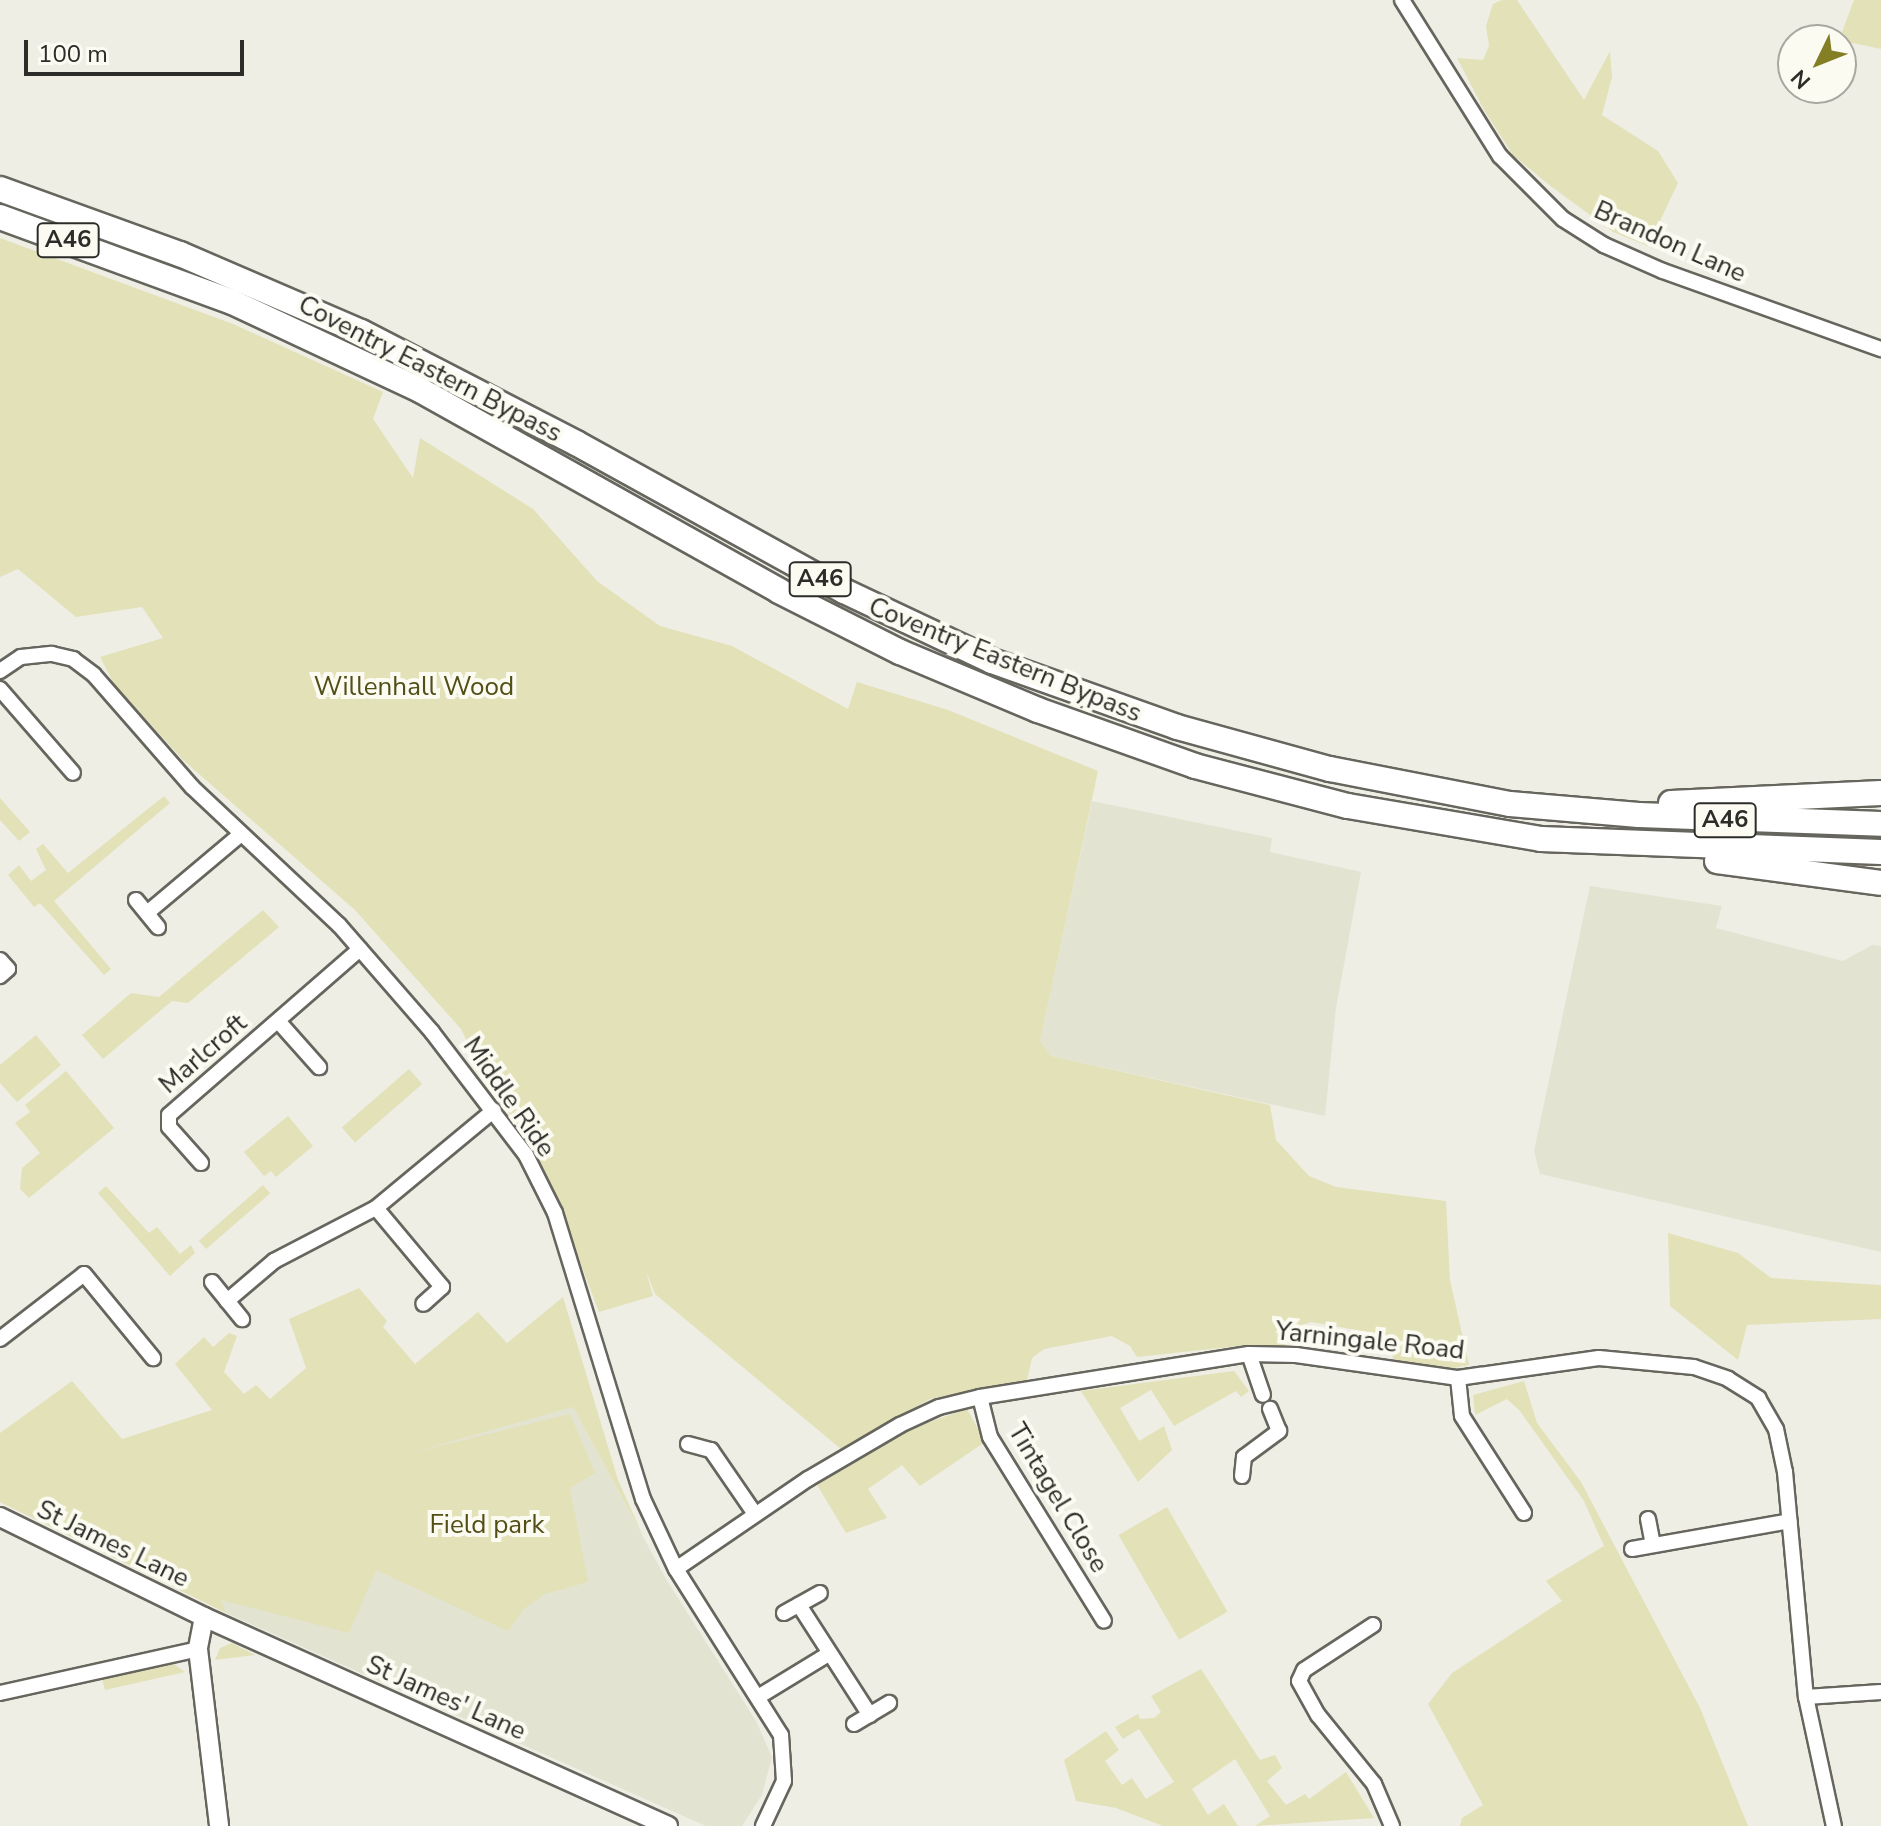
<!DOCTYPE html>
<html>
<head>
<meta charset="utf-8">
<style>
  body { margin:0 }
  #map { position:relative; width:1881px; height:1826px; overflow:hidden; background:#eeeee5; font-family:"Nunito Sans",sans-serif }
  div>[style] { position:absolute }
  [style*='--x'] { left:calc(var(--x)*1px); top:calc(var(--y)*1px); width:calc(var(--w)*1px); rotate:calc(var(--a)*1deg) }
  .built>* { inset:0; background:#e3e3d2 }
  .green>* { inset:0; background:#e3e1b8; transform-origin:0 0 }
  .roads { filter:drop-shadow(2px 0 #66665e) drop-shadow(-2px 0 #66665e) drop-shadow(0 2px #66665e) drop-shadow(0 -2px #66665e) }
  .street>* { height:14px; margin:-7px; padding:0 7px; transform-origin:7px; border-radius:7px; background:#fff }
  .secondary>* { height:18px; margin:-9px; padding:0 9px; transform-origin:9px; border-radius:9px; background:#fff }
  .highway>* { height:24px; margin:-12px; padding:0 12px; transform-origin:12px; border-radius:12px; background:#fff }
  span { translate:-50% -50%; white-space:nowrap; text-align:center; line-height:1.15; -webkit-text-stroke:8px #fbfbf2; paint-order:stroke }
  .shield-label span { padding:2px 6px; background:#fbfbf2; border:2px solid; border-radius:6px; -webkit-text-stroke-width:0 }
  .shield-label { font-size:24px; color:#2c2c28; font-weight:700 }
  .street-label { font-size:26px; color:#2c2c28 }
  .park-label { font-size:26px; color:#524e16 }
  .north { position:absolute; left:1777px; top:24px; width:80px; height:80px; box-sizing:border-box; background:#fbfbf2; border:2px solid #a8a8a1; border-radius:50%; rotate:227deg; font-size:22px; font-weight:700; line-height:32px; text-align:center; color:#2c2c28 }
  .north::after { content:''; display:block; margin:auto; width:28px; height:36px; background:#847e25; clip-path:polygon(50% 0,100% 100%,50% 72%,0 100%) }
  .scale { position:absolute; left:24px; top:40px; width:220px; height:36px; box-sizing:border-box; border:4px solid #2c2c28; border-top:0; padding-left:10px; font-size:24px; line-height:28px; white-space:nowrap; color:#2c2c28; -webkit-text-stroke:6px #fbfbf2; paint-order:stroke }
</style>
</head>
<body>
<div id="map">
  <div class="built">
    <div style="clip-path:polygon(1092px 801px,1272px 838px,1270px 852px,1361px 872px,1336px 1008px,1325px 1116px,1051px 1056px,1040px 1041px)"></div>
    <div style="clip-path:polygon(1590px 886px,1722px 906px,1716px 928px,1843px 961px,1872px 945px,1881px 946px,1881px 1252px,1540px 1174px,1534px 1151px)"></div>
    <div style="clip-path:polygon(573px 1407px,666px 1579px,756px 1721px,772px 1757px,762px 1795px,742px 1826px,706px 1826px,226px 1613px,191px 1534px,198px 1512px)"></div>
  </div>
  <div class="green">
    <div style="clip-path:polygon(1502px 0,1517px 0,1584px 100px,1610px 51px,1612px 77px,1602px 115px,1658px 151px,1678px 183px,1648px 246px,1613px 232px,1548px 184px,1513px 155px,1484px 110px,1457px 58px,1483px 60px,1489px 46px,1486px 26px,1493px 4px)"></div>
    <div style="clip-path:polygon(1854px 0,1881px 0,1881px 49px,1839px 40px)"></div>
    <div style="clip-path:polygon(0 238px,233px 324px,383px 392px,373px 419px,413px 478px,420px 438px,533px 509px,597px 581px,660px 626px,732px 646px,848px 709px,857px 682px,948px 710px,1098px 771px,1040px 1041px,1051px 1056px,1270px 1105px,1276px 1140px,1309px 1176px,1336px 1187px,1446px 1201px,1450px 1280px,1469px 1365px,1448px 1369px,1394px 1361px,1386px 1335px,1311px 1322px,1299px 1326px,1285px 1346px,1248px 1345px,1137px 1357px,1130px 1346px,1112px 1336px,1044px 1349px,1032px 1358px,1027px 1380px,930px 1399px,841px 1449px,655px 1294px,646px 1271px,653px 1296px,599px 1312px,549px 1180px,522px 1130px,490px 1088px,461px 1029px,355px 910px,183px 760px,114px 684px,100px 657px,163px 638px,142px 607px,76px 617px,18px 569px,0 577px)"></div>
    <div style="clip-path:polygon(164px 796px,170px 803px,54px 901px,111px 969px,104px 975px,40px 903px,34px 907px,8px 875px,19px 865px,31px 881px,46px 870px,36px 849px,43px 844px,68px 873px)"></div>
    <div style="clip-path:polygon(0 798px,30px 832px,19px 841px,0 820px)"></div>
    <div style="clip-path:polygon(263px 910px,279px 927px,188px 1003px,172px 1001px,103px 1059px,82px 1035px,131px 993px,159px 997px)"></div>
    <div style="clip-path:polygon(36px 1035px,61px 1065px,17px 1102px,0 1083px,0 1065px)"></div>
    <div style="left:409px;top:1069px;width:20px;height:89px;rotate:49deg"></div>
    <div style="clip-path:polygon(66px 1071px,114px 1128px,29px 1198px,20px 1189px,22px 1168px,40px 1153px,15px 1123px,30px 1112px,25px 1105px)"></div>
    <div style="clip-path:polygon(288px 1116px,313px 1146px,276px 1177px,271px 1171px,264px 1176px,244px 1152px)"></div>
    <div style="left:263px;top:1185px;width:11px;height:85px;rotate:49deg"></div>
    <div style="clip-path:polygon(106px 1186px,149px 1233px,157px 1227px,180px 1254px,191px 1245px,195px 1253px,170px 1276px,98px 1193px)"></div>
    <div style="clip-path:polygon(1668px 1233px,1738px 1253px,1771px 1278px,1881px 1285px,1881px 1319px,1747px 1325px,1738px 1360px,1670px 1306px)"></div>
    <div style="clip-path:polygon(359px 1288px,387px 1321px,383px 1327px,415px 1364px,478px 1312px,507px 1343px,563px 1297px,618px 1480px,643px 1536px,573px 1407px,407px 1454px,570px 1414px,595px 1473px,570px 1488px,588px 1582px,545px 1594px,525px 1608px,508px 1631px,376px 1570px,349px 1633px,221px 1600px,226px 1613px,0 1502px,0 1433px,72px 1381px,122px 1439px,212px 1410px,175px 1364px,204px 1337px,213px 1347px,229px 1333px,237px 1336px,224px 1372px,244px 1394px,256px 1385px,270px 1399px,306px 1368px,289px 1319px)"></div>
    <div style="clip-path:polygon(1234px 1371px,1249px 1391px,1241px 1397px,1236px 1391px,1174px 1426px,1151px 1390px,1120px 1408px,1139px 1441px,1164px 1426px,1172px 1450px,1138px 1482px,1081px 1391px)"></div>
    <div style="clip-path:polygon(1524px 1381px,1537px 1423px,1581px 1482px,1700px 1708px,1748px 1826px,1460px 1826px,1462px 1818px,1483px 1805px,1428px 1704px,1452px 1673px,1562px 1601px,1546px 1581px,1604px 1546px,1584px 1501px,1520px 1411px,1507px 1399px,1475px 1415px,1473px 1395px)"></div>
    <div style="clip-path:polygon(967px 1409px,985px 1442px,920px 1486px,902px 1465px,868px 1489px,887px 1518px,846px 1533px,817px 1485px,903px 1431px)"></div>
    <div style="left:1167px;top:1507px;width:121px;height:56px;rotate:60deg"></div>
    <div style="clip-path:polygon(232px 1643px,255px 1655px,215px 1660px,220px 1648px)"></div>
    <div style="clip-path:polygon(174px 1664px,185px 1672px,105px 1690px,102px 1679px)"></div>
    <div style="clip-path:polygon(1201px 1669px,1260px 1760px,1275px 1755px,1282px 1768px,1267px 1781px,1286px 1805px,1305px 1794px,1309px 1799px,1346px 1772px,1374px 1818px,1255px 1826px,1270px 1816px,1235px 1759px,1192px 1789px,1208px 1815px,1224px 1804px,1238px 1826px,1163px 1826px,1116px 1808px,1076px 1801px,1064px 1760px,1106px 1731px,1119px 1750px,1105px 1761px,1122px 1785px,1132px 1778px,1146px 1799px,1174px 1782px,1139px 1729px,1123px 1739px,1115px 1727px,1138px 1714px,1140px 1719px,1154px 1718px,1161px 1712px,1151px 1696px)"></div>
  </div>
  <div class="roads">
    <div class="street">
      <div style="--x:1402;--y:0;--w:184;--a:57.9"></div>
      <div style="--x:1500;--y:156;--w:89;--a:45"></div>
      <div style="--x:1563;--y:219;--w:49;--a:32.4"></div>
      <div style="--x:1604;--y:245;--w:64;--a:23.8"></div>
      <div style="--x:1663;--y:271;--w:232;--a:19.7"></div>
      <div style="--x:0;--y:671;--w:25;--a:-34"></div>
      <div style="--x:21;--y:657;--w:31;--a:-6"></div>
      <div style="--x:52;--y:654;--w:22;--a:13"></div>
      <div style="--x:73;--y:659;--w:26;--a:37"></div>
      <div style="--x:94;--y:675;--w:149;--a:48.8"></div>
      <div style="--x:192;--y:787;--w:202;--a:43.2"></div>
      <div style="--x:339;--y:925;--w:142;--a:49"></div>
      <div style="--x:432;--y:1032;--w:155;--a:52.6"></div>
      <div style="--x:526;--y:1155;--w:65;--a:63.4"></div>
      <div style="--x:555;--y:1213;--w:299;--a:72.9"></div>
      <div style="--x:643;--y:1499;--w:77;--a:64.8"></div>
      <div style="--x:676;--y:1569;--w:196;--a:57.7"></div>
      <div style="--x:781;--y:1735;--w:46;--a:86.3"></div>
      <div style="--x:784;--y:1781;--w:50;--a:115"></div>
      <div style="--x:0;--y:689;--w:111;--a:49"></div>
      <div style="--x:136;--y:900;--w:35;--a:51"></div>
      <div style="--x:147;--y:913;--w:123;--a:-40"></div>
      <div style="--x:0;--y:960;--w:12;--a:48"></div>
      <div style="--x:8;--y:969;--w:11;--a:139"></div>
      <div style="--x:278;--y:1021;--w:62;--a:48.3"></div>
      <div style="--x:201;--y:1163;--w:48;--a:-131.6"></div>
      <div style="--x:169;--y:1127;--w:12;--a:-90"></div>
      <div style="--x:169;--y:1115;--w:253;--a:-41"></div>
      <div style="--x:376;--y:1208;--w:103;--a:50.1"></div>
      <div style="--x:442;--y:1287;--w:25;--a:138"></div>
      <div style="--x:212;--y:1282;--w:48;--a:51"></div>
      <div style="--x:227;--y:1301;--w:62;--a:-40.4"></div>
      <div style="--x:274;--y:1261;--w:115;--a:-27.5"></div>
      <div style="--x:376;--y:1208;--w:153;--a:-39.7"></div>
      <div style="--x:0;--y:1339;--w:106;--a:-37.7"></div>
      <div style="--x:84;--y:1274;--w:109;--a:50.6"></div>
      <div style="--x:1249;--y:1354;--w:43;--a:71.1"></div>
      <div style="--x:1458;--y:1378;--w:38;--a:84"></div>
      <div style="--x:1462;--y:1416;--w:115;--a:57.4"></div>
      <div style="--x:980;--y:1397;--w:41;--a:76"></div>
      <div style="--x:990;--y:1437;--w:216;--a:58.2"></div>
      <div style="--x:688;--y:1444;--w:24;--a:15"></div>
      <div style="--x:711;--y:1450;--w:78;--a:55.5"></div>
      <div style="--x:1242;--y:1476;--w:19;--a:-84"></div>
      <div style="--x:1244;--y:1457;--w:44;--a:-36.6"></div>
      <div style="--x:1279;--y:1431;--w:24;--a:-112"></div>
      <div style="--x:1648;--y:1519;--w:25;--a:79"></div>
      <div style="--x:1632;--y:1549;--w:160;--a:-10"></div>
      <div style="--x:676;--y:1569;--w:160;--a:-34.3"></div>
      <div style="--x:808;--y:1479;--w:107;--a:-30.4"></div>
      <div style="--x:900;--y:1425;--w:43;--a:-24.8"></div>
      <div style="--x:939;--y:1407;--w:42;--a:-13.7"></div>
      <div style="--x:980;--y:1397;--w:272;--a:-9.1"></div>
      <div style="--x:1249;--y:1354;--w:47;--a:1.2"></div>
      <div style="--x:1296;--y:1355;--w:164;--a:8.1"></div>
      <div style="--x:1458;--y:1378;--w:142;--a:-8.1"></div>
      <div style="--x:1599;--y:1358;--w:95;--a:5.4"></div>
      <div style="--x:1694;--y:1367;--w:36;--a:19"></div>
      <div style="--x:1728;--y:1379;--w:36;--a:32"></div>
      <div style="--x:1758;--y:1398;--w:36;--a:60"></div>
      <div style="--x:1776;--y:1429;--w:44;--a:78.2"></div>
      <div style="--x:1785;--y:1472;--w:226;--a:84.7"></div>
      <div style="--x:1806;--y:1697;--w:132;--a:77.8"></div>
      <div style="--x:799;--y:1605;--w:131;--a:57.2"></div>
      <div style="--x:784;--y:1613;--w:41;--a:-29.1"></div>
      <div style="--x:1373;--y:1625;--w:82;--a:146.9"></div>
      <div style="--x:1304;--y:1670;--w:12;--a:114"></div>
      <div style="--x:1299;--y:1681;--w:39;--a:61"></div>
      <div style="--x:1318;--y:1715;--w:89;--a:50.9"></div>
      <div style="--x:1374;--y:1784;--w:46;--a:66.8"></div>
      <div style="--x:0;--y:1693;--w:203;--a:-12.5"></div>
      <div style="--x:758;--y:1697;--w:84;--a:-31.4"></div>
      <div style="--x:1806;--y:1697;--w:75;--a:-3.8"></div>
      <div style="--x:854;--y:1724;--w:41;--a:-31"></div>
    </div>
    <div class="secondary">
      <div style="--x:0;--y:1517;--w:227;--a:26.1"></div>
      <div style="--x:204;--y:1617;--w:509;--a:24.25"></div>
      <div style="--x:204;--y:1617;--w:33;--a:101"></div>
      <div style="--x:198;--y:1649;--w:178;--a:83.2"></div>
    </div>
    <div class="highway">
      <div style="--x:0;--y:189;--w:191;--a:19.9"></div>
      <div style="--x:180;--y:254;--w:197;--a:23.3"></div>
      <div style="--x:361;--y:332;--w:242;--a:27.3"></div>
      <div style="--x:576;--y:443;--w:306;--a:28.9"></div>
      <div style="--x:844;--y:591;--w:164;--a:25.3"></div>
      <div style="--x:992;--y:661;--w:196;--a:19.6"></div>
      <div style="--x:1177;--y:727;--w:159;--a:15.4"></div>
      <div style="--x:1330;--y:769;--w:183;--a:11"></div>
      <div style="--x:1510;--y:804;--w:129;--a:4.9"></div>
      <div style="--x:1639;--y:815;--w:242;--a:2.1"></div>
      <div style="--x:0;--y:217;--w:247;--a:20.1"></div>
      <div style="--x:232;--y:302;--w:208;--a:25.1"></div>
      <div style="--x:420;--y:390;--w:411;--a:29.2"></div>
      <div style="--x:779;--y:591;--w:136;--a:26.8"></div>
      <div style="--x:900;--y:652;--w:150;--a:22.8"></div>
      <div style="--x:1038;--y:710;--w:167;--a:19.6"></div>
      <div style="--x:1195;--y:766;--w:158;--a:14.7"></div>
      <div style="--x:1348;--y:806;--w:196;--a:9.7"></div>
      <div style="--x:1541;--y:839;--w:340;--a:2.2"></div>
      <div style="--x:1671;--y:803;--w:210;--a:-2.7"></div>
      <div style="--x:1717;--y:861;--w:165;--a:7.6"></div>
    </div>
  </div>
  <div class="shield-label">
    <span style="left:68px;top:240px">A46</span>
    <span style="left:820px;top:579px">A46</span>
    <span style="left:1725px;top:820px">A46</span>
  </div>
  <div class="street-label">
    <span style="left:1670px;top:242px;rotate:24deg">Brandon Lane</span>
    <span style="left:430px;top:369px;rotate:27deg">Coventry Eastern Bypass</span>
    <span style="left:1005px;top:660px;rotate:22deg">Coventry Eastern Bypass</span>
    <span style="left:203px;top:1054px;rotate:-41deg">Marlcroft</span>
    <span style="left:509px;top:1097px;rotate:55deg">Middle Ride</span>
    <span style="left:1370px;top:1341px;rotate:6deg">Yarningale Road</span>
    <span style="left:1058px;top:1498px;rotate:59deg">Tintagel Close</span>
    <span style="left:113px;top:1544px;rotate:26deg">St James Lane</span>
    <span style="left:446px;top:1698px;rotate:24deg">St James' Lane</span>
  </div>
  <div class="park-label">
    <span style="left:414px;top:687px">Willenhall Wood</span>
    <span style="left:487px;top:1525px">Field park</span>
  </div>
  <div class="north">N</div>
  <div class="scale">100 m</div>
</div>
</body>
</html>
